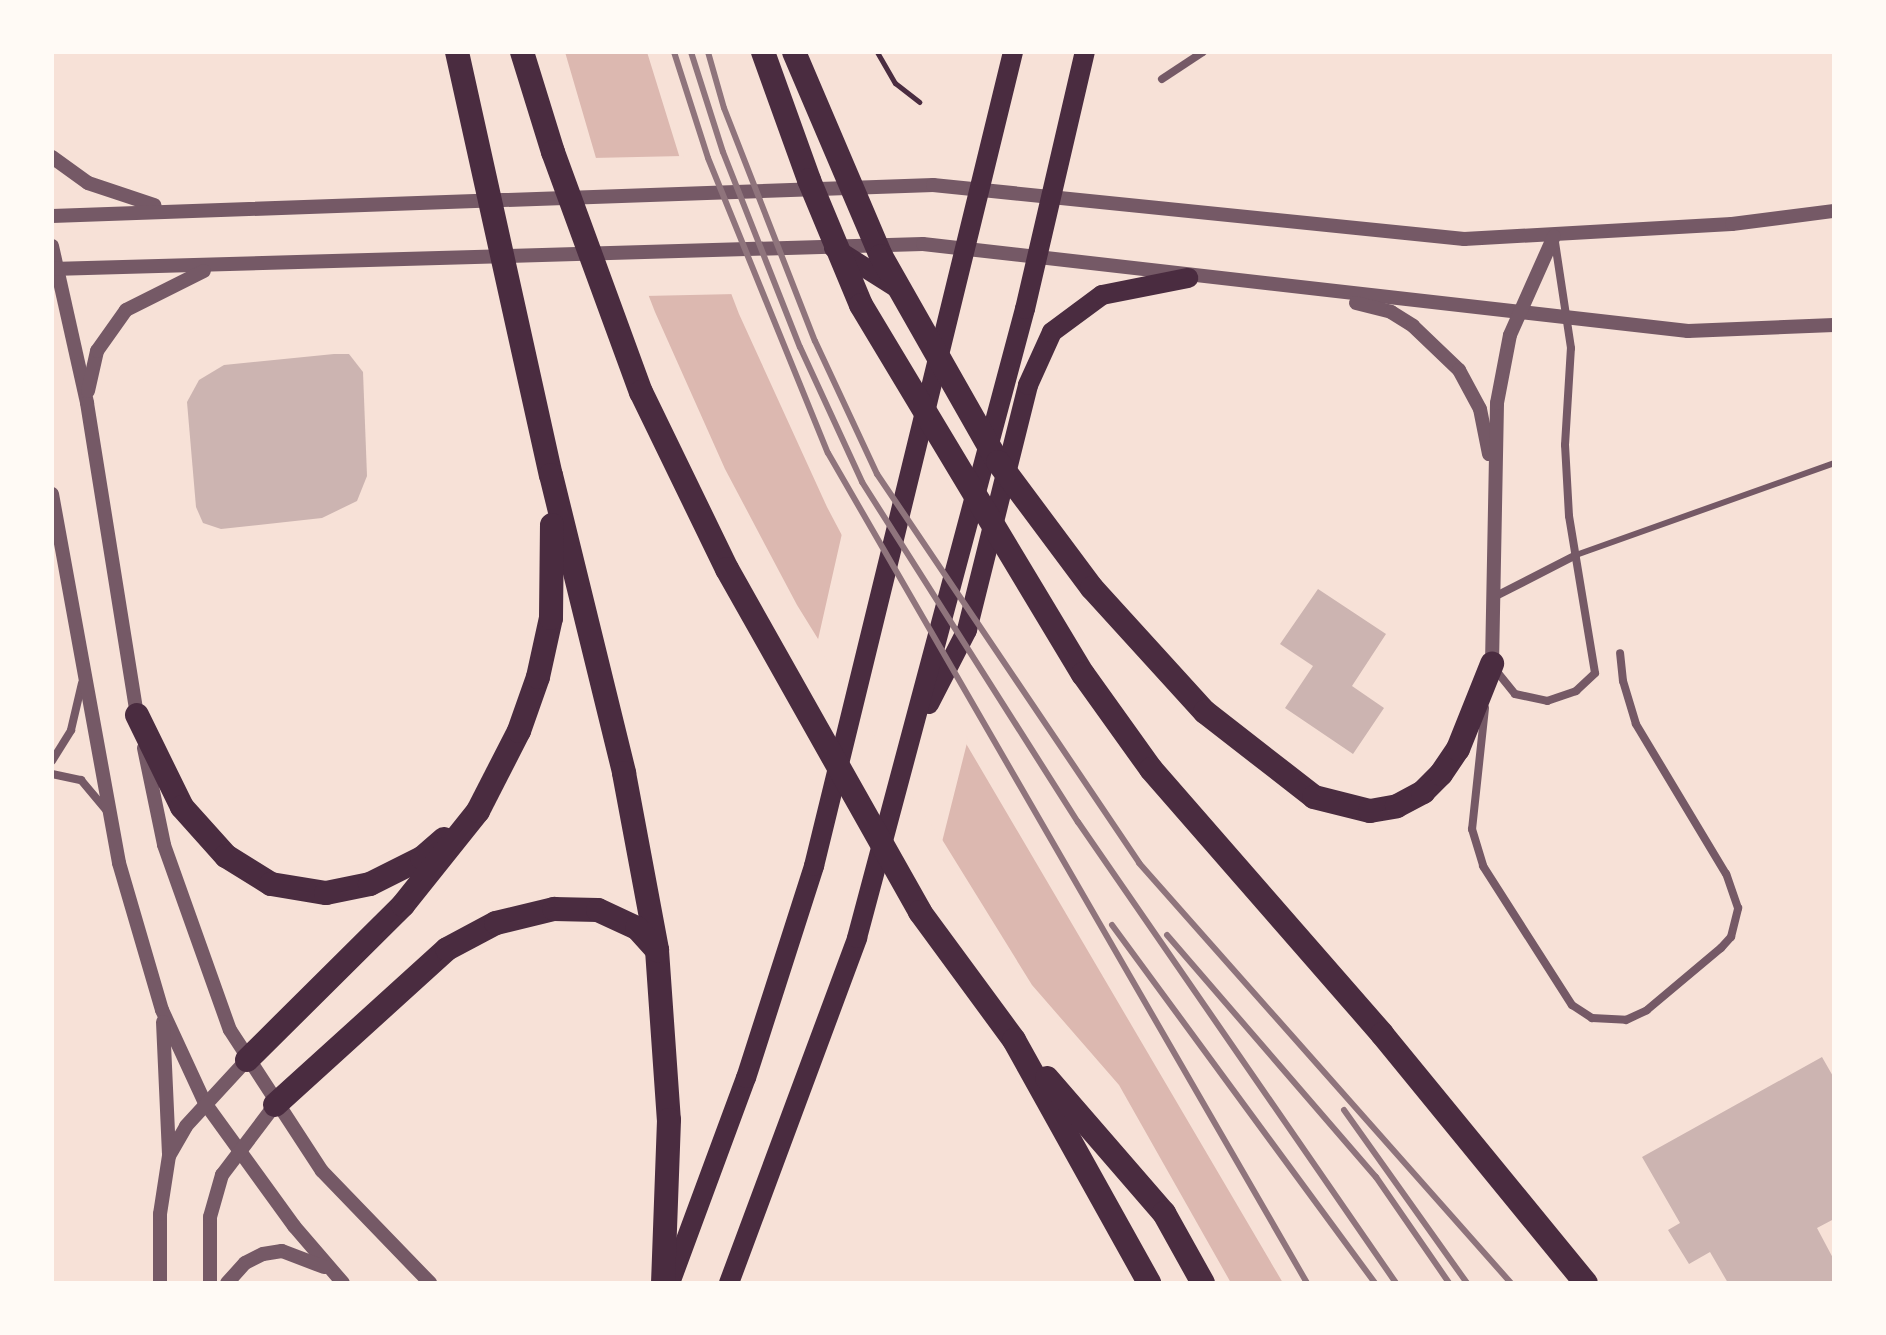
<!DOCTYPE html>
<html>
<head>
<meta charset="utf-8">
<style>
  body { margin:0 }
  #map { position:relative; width:1886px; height:1335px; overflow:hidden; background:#f7e1d7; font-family:Signika,sans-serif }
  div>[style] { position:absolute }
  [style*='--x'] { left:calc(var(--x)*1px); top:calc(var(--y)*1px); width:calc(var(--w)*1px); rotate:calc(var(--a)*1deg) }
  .water>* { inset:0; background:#dcb8b0 }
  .pier>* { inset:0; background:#f7e1d7 }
  .building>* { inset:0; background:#ccb4b1 }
  .path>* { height:5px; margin:-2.5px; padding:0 2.5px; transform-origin:2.5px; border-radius:2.5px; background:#4a2c40 }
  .service>* { height:6px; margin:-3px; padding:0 3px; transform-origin:3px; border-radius:3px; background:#755966 }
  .minor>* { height:8px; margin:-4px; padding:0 4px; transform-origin:4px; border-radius:4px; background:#755966 }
  .tertiary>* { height:14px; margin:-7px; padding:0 7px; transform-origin:7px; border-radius:7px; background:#755966 }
  .primary>* { height:20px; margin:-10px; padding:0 10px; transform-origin:10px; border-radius:10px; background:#4a2c40 }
  .motorway>* { height:24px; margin:-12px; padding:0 12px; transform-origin:12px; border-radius:12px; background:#4a2c40 }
  .rail>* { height:6px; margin:-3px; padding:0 3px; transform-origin:3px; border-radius:3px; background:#8f747c }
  span { translate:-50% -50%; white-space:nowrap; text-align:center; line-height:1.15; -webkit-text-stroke:8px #fffaf5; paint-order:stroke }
  .frame { position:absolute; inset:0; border:54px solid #fffaf5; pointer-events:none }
</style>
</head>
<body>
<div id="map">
  <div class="water">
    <div style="clip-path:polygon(565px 52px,647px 52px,682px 165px,739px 314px,827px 507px,895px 636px,961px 735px,1283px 1283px,1231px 1283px,1119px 1085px,1032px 985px,797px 605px,725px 469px,655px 312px,598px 165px)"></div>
  </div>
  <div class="pier">
    <div style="clip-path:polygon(683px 156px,686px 163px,736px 294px,644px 296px,592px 158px)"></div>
    <div style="clip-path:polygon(843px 529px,899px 634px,968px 739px,942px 842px,817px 644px)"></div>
  </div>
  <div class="building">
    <div style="clip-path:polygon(334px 354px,349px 354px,363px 372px,367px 476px,357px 501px,322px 518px,221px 529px,203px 523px,196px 507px,187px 402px,199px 380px,224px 365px)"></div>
    <div style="clip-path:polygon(1318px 589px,1386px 634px,1352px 686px,1384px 708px,1353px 754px,1285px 708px,1313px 666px,1280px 644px)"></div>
    <div style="clip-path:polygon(1822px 1057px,1834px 1078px,1834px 1219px,1817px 1228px,1834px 1260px,1834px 1283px,1728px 1283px,1710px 1252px,1689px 1264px,1668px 1230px,1680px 1223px,1642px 1157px)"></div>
  </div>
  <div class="path">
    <div style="--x:877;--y:52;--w:36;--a:60"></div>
    <div style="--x:895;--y:83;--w:31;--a:38"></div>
  </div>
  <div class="service">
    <div style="--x:1576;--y:555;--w:274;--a:-19.6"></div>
  </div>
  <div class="minor">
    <div style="--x:1162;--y:79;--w:49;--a:-33.4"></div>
    <div style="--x:1496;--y:596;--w:90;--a:-27.1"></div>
    <div style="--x:1494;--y:668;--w:33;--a:51"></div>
    <div style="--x:1515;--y:694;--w:33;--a:12"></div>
    <div style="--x:1547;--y:701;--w:31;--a:-19"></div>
    <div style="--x:1576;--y:691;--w:26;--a:-43"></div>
    <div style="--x:1595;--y:673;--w:159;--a:-99.4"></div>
    <div style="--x:1569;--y:516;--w:71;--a:-93.2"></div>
    <div style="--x:1565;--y:445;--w:97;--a:-86.5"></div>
    <div style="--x:1571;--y:348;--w:107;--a:-98.6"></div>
    <div style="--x:1485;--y:708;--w:122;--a:96.1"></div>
    <div style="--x:1472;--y:829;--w:39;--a:73"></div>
    <div style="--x:1483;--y:866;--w:165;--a:57.4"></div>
    <div style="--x:1572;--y:1005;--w:24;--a:33"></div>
    <div style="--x:1592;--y:1018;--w:34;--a:3"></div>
    <div style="--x:1626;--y:1020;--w:23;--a:-25"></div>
    <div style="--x:1647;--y:1010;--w:97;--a:-40"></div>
    <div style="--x:1721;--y:948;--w:15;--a:-48"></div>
    <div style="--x:1731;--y:937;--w:30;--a:-76"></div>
    <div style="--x:1738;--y:908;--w:36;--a:-109"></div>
    <div style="--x:1726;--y:874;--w:175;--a:-121"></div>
    <div style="--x:1636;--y:724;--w:45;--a:-106.8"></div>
    <div style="--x:1623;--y:681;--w:28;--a:-96"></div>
    <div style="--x:52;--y:761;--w:36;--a:-58"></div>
    <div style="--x:71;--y:730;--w:48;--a:-76.8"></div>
    <div style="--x:52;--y:774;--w:30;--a:12"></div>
    <div style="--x:81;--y:780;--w:40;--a:50"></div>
  </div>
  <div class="tertiary">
    <div style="--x:52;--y:157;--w:44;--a:35.8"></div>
    <div style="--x:88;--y:183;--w:70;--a:18.4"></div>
    <div style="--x:52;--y:216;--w:882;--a:-2.02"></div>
    <div style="--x:933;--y:185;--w:534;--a:5.81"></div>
    <div style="--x:1464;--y:239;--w:268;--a:-3.2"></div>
    <div style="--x:1732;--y:224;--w:103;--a:-7.3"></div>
    <div style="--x:52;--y:246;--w:161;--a:77.4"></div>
    <div style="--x:87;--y:403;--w:321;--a:80.9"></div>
    <div style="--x:52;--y:269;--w:871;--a:-1.64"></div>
    <div style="--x:923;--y:244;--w:770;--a:6.49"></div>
    <div style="--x:1688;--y:331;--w:146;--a:-2.4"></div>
    <div style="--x:1356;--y:303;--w:36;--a:14"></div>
    <div style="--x:1391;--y:312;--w:26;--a:32"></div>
    <div style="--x:1413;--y:326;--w:64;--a:43.7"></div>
    <div style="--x:1459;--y:370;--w:44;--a:61.7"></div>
    <div style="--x:1480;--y:409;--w:46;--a:78.7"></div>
    <div style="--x:88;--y:391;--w:41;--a:-77.3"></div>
    <div style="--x:97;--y:351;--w:50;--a:-54.7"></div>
    <div style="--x:126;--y:310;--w:87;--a:-26.6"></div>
    <div style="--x:52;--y:494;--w:375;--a:79.7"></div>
    <div style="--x:119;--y:863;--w:153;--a:73.7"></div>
    <div style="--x:162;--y:1010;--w:102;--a:65.2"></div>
    <div style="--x:205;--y:1103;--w:152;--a:54.1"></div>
    <div style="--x:294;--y:1226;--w:75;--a:49.3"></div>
    <div style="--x:1492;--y:664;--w:261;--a:-88.9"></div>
    <div style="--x:1497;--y:403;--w:69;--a:-79.2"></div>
    <div style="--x:1510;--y:335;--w:108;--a:-66"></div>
    <div style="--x:144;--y:748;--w:99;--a:78.3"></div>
    <div style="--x:164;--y:845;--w:196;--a:70.4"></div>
    <div style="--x:230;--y:1030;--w:168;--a:56.9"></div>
    <div style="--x:322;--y:1171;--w:156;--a:46"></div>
    <div style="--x:163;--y:1022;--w:131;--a:87.4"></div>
    <div style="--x:160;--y:1283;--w:69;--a:-90"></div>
    <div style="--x:160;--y:1214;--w:59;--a:-81.2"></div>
    <div style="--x:169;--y:1156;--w:34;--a:-60"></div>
    <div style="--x:186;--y:1126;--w:90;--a:-47.3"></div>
    <div style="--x:210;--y:1283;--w:66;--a:-90"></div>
    <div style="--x:210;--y:1217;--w:44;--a:-74.1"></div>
    <div style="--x:222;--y:1175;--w:88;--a:-52.9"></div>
    <div style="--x:227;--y:1283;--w:27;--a:-48"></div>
    <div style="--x:245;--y:1263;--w:20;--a:-27"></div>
    <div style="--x:263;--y:1254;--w:19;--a:-9"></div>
    <div style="--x:282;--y:1251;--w:45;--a:20.9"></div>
  </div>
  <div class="primary">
    <div style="--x:834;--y:248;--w:80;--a:32.3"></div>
    <div style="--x:929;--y:704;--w:83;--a:-62.8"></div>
    <div style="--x:967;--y:630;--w:252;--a:-76"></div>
    <div style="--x:1028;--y:385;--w:58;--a:-65.6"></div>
    <div style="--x:1052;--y:332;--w:62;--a:-36.5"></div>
    <div style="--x:1102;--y:295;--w:88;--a:-11.2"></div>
    <div style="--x:670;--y:1283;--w:219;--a:-69.7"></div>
    <div style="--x:746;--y:1078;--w:223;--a:-72.2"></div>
    <div style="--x:814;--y:866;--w:838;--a:-76.26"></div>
    <div style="--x:729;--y:1283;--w:368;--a:-69.6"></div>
    <div style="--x:857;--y:938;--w:651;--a:-75.05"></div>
    <div style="--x:1025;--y:309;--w:264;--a:-76.9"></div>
  </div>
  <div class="motorway">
    <div style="--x:457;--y:52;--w:433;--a:77.5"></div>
    <div style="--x:551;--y:475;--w:307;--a:76.2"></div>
    <div style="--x:624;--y:773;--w:180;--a:79.4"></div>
    <div style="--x:657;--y:950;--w:170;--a:86"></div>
    <div style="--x:669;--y:1120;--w:163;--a:92.1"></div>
    <div style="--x:522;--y:52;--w:105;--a:72.8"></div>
    <div style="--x:553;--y:152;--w:256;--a:69.9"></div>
    <div style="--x:641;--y:392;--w:197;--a:64.1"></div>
    <div style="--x:727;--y:569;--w:394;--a:60.6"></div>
    <div style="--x:920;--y:912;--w:159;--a:53.7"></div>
    <div style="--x:1014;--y:1040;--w:278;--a:60.9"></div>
    <div style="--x:763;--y:52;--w:136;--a:70.2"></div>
    <div style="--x:809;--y:180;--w:135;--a:67.4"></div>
    <div style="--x:861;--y:305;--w:431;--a:59"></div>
    <div style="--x:1083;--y:674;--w:117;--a:54.4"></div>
    <div style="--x:1151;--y:769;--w:352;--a:48.9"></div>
    <div style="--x:1382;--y:1034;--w:322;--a:50.7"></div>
    <div style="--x:794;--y:52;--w:222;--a:66.9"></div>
    <div style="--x:881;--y:256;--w:237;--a:60.4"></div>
    <div style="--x:998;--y:462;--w:157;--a:53.3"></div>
    <div style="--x:1092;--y:588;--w:168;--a:47.7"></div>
    <div style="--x:1205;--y:712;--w:138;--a:37.9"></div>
    <div style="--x:1314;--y:797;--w:58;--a:14"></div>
    <div style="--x:1370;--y:811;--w:27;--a:-10"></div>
    <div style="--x:1397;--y:806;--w:30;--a:-28"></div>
    <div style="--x:1423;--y:792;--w:25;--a:-45"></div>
    <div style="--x:1441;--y:774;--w:30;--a:-56"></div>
    <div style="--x:1458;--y:749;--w:92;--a:-68.2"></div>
    <div style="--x:137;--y:715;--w:102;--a:63.9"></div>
    <div style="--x:182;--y:807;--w:66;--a:48.1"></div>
    <div style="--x:226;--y:856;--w:53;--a:31.9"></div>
    <div style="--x:271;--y:884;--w:56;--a:9.3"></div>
    <div style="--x:326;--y:893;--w:45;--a:-11.6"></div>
    <div style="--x:370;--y:884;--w:58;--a:-26.6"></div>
    <div style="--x:422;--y:858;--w:29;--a:-41"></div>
    <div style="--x:247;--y:1060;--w:220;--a:-44.8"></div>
    <div style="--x:403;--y:905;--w:120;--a:-51.4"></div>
    <div style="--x:478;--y:811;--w:90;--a:-62.9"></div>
    <div style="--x:519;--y:731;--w:57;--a:-70.6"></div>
    <div style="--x:538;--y:677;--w:60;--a:-77.6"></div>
    <div style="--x:551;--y:618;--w:93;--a:-89.4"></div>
    <div style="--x:1047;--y:1078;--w:179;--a:49.1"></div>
    <div style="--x:1164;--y:1213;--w:80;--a:60.9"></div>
    <div style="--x:275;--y:1105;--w:232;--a:-42.2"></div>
    <div style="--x:447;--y:949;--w:55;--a:-28"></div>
    <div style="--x:496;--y:923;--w:60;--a:-13.6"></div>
    <div style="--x:554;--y:909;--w:44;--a:1.3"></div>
    <div style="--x:598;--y:910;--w:43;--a:24.8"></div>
    <div style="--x:637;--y:928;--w:30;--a:48"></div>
  </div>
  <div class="rail">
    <div style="--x:674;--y:52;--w:111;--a:72.2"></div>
    <div style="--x:708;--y:158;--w:318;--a:67.9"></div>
    <div style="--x:828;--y:453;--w:958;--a:60.01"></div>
    <div style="--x:691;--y:52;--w:105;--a:72.3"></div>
    <div style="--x:723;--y:152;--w:210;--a:68.5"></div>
    <div style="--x:800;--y:347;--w:149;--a:65.3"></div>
    <div style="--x:862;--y:482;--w:403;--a:57.6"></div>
    <div style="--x:1078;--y:822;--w:560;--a:55.4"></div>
    <div style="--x:708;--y:52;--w:58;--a:74.1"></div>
    <div style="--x:724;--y:108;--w:250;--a:68.7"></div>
    <div style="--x:815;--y:341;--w:147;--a:65"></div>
    <div style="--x:877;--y:474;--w:469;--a:56"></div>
    <div style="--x:1139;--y:863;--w:561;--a:48.47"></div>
    <div style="--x:1112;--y:925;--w:444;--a:53.7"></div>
    <div style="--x:1167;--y:935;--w:320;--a:49.2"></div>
    <div style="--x:1376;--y:1177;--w:129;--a:55.4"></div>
    <div style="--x:1344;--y:1110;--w:212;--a:54.6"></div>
  </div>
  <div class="frame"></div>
</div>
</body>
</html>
